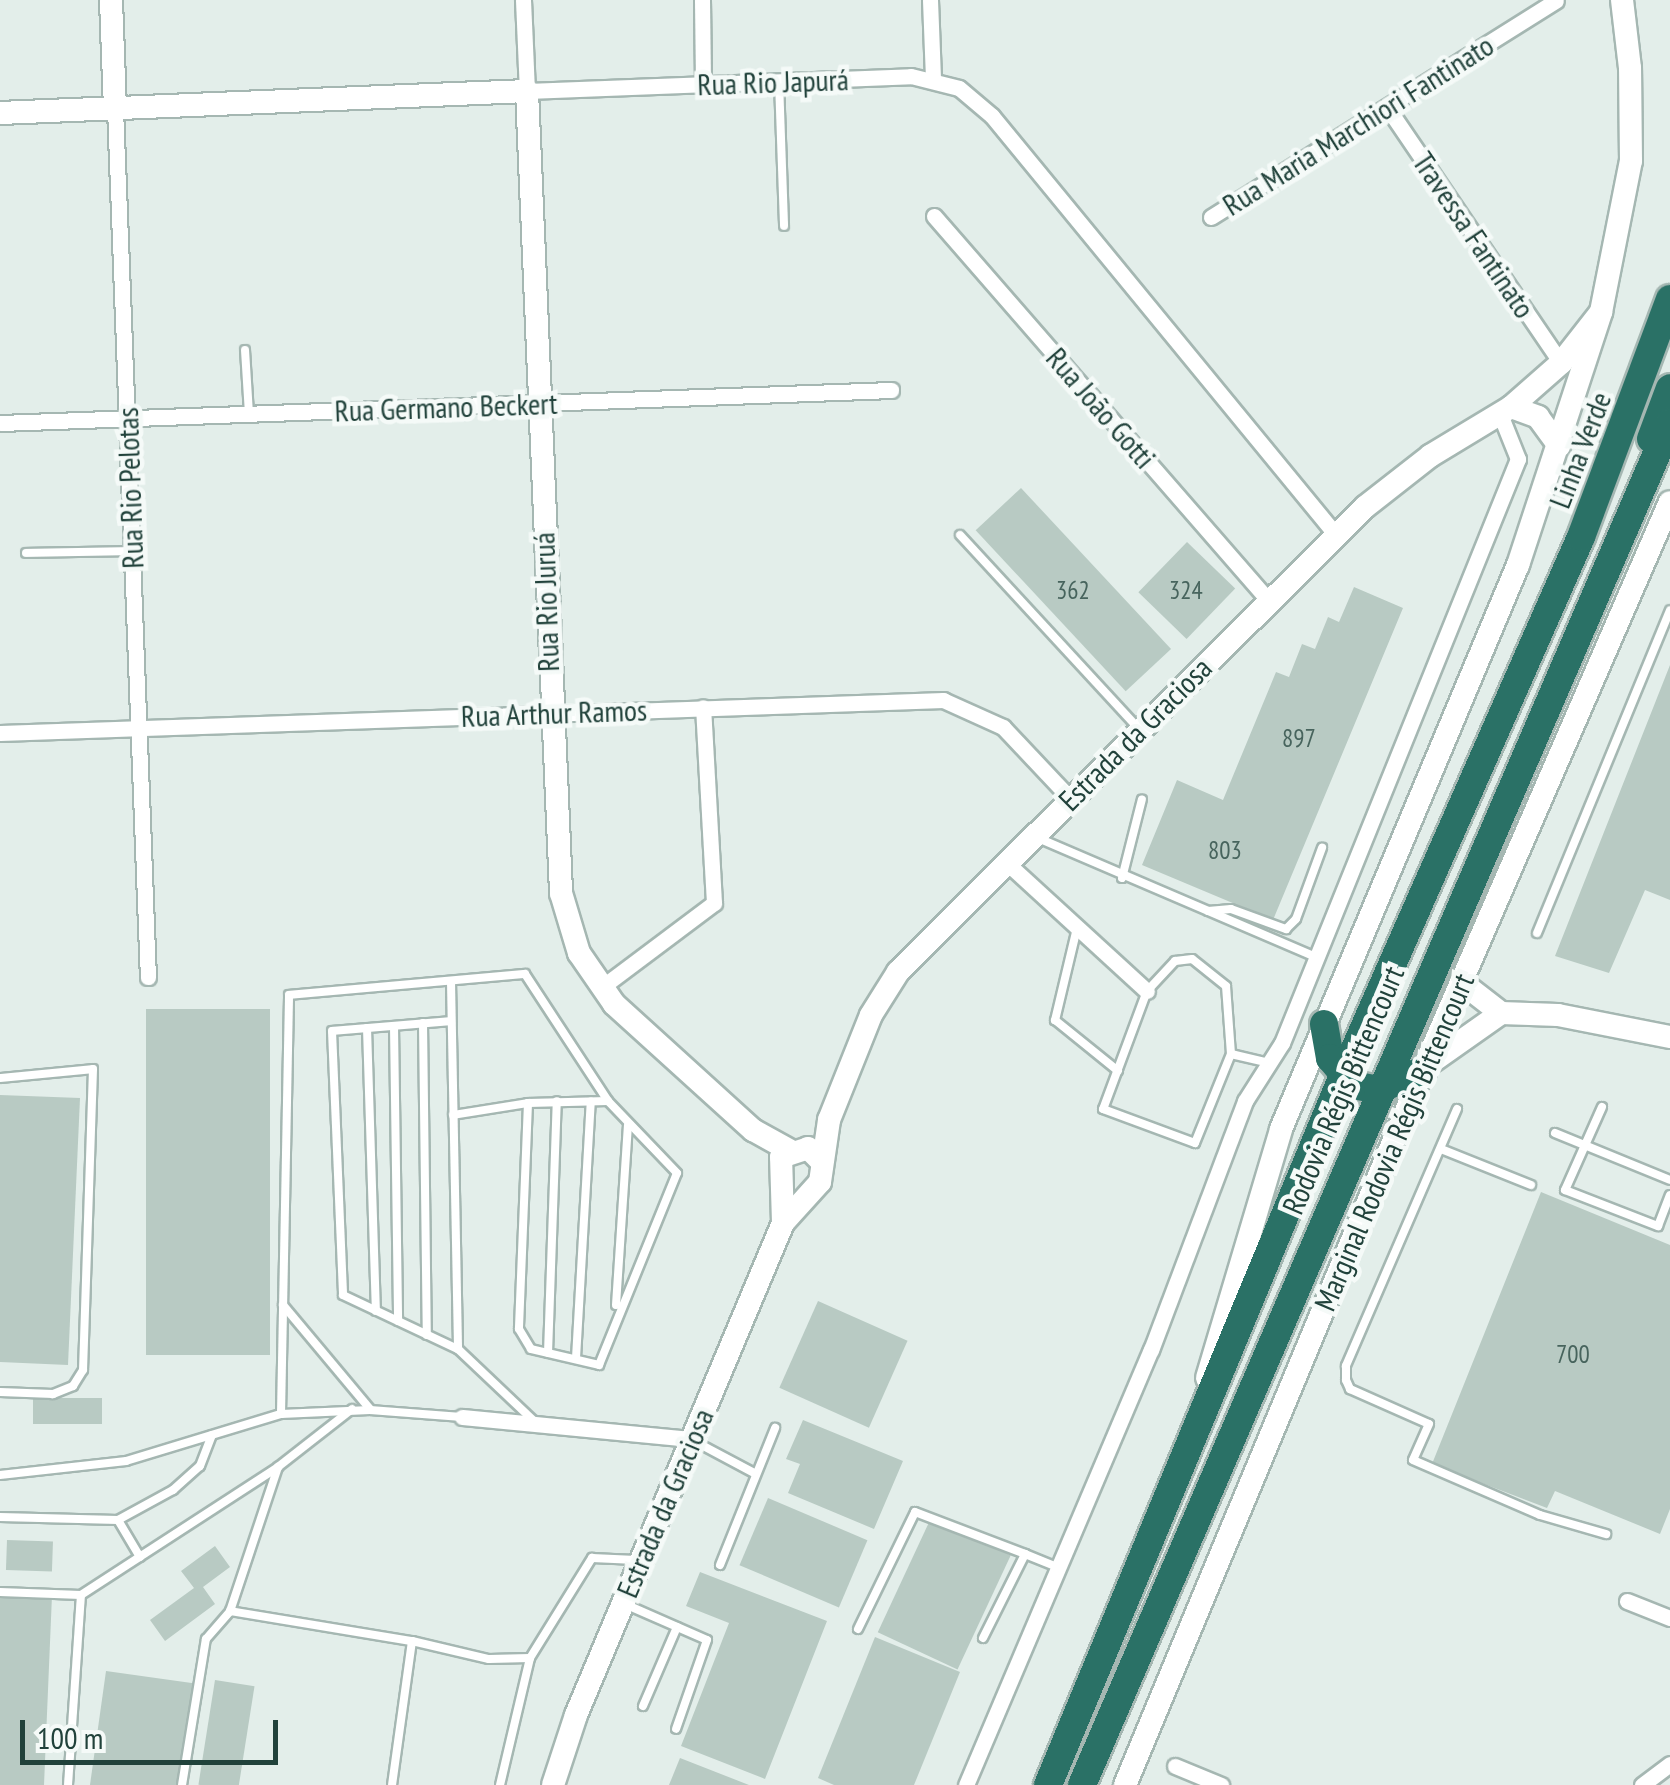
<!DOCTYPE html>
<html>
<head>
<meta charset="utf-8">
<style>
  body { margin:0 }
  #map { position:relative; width:1670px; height:1785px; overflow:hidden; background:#e3eeea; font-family:"PT Sans Narrow",sans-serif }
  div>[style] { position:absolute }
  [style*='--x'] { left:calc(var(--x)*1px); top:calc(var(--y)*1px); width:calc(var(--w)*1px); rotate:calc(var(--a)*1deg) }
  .building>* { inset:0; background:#b8cac3; transform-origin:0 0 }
  .roads { filter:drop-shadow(2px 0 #a5b7b2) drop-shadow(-2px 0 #a5b7b2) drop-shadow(0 2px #a5b7b2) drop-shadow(0 -2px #a5b7b2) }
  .lane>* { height:8px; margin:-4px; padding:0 4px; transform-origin:4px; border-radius:4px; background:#fff }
  .street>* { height:15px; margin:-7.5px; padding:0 7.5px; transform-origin:7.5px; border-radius:7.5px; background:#fff }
  .secondary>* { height:22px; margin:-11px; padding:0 11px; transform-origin:11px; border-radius:11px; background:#fff }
  .highway>* { height:28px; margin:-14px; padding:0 14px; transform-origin:14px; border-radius:14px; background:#2a7166 }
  span { translate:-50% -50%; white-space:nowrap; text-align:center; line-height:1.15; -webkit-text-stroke:9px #f5faf8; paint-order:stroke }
  .number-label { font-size:25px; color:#47645d }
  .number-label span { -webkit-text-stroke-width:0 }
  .street-label { font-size:30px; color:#21423b }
  .scale { position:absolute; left:20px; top:1720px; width:258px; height:45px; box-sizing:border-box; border:5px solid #21423b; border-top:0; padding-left:12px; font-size:30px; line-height:35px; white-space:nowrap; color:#21423b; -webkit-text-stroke:8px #f5faf8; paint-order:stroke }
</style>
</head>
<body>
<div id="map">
  <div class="building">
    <div style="left:1021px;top:488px;width:220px;height:62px;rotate:47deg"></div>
    <div style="left:1187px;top:542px;width:67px;height:70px;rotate:44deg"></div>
    <div style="clip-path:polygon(1354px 587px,1403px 608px,1273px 920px,1142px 865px,1177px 780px,1223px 800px,1276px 672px,1289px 677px,1302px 644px,1315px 649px,1328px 617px,1339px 622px)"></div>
    <div style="clip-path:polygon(1670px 665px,1670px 900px,1645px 890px,1609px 973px,1555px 956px)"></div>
    <div style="left:146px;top:1009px;width:124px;height:346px"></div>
    <div style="clip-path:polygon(0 1095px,80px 1098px,68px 1365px,0 1362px)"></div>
    <div style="clip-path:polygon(1541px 1192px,1670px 1245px,1670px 1509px,1660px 1534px,1555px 1491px,1547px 1508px,1432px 1464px)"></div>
    <div style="left:818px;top:1301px;width:98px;height:95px;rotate:24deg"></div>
    <div style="left:102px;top:1398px;width:26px;height:69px;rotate:90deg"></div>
    <div style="clip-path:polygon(803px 1420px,903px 1461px,874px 1529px,788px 1493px,800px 1464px,786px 1459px)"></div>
    <div style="left:768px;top:1498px;width:108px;height:73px;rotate:23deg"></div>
    <div style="left:931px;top:1518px;width:88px;height:126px;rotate:25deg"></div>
    <div style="left:7px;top:1540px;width:46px;height:30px;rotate:2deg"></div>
    <div style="clip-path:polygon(215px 1546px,230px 1567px,203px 1587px,215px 1604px,165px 1641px,150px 1620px,194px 1588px,181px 1571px)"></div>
    <div style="clip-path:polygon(700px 1572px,827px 1621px,765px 1779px,681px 1746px,729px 1623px,686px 1606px)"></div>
    <div style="clip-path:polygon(0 1593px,52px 1595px,44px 1785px,0 1785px)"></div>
    <div style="clip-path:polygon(875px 1637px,960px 1672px,914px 1785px,834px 1785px,818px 1778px)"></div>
    <div style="left:106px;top:1671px;width:90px;height:115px;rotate:8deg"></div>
    <div style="left:215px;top:1680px;width:40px;height:106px;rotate:9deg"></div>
    <div style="clip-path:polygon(680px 1758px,749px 1785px,669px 1785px)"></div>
  </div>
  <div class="roads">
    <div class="lane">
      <div style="--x:779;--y:81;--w:145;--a:88"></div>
      <div style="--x:245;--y:350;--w:64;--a:86.4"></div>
      <div style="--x:960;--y:535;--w:261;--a:47.3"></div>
      <div style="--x:26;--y:553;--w:105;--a:-1.1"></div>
      <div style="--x:1038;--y:838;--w:299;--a:23.2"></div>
      <div style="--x:1122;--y:878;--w:81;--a:-75.8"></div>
      <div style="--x:1208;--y:911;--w:23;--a:-5"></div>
      <div style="--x:1231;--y:909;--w:59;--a:20"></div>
      <div style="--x:1286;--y:929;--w:14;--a:-45"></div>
      <div style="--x:1296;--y:919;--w:76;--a:-69.9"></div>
      <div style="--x:1077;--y:928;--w:95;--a:103.4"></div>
      <div style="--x:1055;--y:1020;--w:81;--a:39"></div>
      <div style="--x:1537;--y:933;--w:349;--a:-67.6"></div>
      <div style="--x:451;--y:982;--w:367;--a:88.9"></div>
      <div style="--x:458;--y:1349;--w:106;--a:43.5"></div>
      <div style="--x:451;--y:1021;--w:119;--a:175.2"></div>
      <div style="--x:332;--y:1031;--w:264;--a:87.6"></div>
      <div style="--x:343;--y:1295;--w:127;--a:25.2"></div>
      <div style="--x:423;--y:1023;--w:312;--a:89.3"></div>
      <div style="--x:394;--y:1026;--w:295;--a:89.2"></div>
      <div style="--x:367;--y:1028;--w:283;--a:88.2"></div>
      <div style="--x:1231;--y:1054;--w:68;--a:-94.2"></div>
      <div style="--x:1226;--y:986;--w:43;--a:-141.5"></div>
      <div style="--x:1192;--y:959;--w:17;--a:173"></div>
      <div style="--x:1175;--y:961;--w:41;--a:133"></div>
      <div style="--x:1147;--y:991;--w:126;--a:110.4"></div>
      <div style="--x:1103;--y:1109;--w:98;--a:20.3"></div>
      <div style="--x:1195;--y:1143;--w:96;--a:-68"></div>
      <div style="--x:1231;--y:1054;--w:39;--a:13"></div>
      <div style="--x:0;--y:1078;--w:93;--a:-5.5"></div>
      <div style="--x:93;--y:1069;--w:301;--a:91.9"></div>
      <div style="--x:83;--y:1370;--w:19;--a:122"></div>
      <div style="--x:73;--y:1386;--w:22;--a:158"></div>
      <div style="--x:53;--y:1394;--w:53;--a:-177.8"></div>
      <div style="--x:528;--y:1103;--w:226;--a:92.3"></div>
      <div style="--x:519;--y:1329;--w:23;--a:59"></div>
      <div style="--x:531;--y:1349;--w:70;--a:13.2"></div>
      <div style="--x:599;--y:1365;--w:207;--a:-67.9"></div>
      <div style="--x:677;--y:1173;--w:100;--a:-133.8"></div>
      <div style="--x:1602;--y:1107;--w:91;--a:114"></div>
      <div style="--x:1565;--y:1190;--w:100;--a:21.2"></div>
      <div style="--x:1658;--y:1226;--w:33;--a:-69"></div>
      <div style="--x:1457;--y:1109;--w:280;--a:113.4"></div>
      <div style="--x:1346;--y:1366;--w:14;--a:90"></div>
      <div style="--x:1346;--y:1380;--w:10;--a:66"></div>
      <div style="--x:1350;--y:1389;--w:86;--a:23.9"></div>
      <div style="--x:1429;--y:1424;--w:39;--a:114"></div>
      <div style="--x:1413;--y:1460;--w:138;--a:23.4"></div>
      <div style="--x:1540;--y:1515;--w:69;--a:16.1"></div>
      <div style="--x:1555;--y:1133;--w:124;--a:22.2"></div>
      <div style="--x:1441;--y:1149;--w:97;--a:21.8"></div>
      <div style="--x:283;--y:1305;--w:136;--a:50.1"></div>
      <div style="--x:616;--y:1305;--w:180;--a:-86.2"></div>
      <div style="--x:548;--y:1353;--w:252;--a:-88"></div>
      <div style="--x:576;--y:1358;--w:257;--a:-86.7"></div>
      <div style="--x:281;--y:1414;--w:419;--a:-88.9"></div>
      <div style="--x:289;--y:995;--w:237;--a:-5.1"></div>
      <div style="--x:525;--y:974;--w:152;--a:56.8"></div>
      <div style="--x:608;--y:1101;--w:80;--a:178.6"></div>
      <div style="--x:528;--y:1103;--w:76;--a:170.9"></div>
      <div style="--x:694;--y:1441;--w:70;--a:28"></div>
      <div style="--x:278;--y:1467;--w:152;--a:108.4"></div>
      <div style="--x:230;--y:1611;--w:184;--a:9.4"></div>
      <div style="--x:412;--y:1641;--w:145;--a:97.9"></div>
      <div style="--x:0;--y:1475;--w:127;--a:-6.3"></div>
      <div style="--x:126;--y:1461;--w:162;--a:-16.9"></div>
      <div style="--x:281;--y:1414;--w:89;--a:-2.6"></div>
      <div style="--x:370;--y:1410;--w:92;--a:4.4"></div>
      <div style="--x:0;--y:1517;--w:118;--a:1.5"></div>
      <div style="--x:118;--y:1520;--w:63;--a:-28.6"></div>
      <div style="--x:173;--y:1490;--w:36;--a:-42"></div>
      <div style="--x:200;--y:1466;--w:33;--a:-69"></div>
      <div style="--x:118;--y:1520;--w:43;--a:59.3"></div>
      <div style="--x:720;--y:1565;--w:148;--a:-68.1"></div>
      <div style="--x:0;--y:1592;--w:81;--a:2.1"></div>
      <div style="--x:627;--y:1605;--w:87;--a:23.6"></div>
      <div style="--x:707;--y:1640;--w:94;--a:109.2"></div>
      <div style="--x:858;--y:1629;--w:130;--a:-64"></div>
      <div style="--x:915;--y:1512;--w:118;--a:20.9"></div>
      <div style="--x:983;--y:1638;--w:94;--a:-63.4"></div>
      <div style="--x:1025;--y:1554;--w:35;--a:22"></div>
      <div style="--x:412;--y:1641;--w:79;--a:13.2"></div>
      <div style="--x:489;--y:1659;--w:41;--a:-1.4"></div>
      <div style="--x:530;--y:1658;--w:118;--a:-58.2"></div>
      <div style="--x:592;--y:1558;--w:44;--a:2.6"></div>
      <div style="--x:643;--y:1706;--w:86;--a:-66.7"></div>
      <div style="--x:68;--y:1785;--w:190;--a:-86.1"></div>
      <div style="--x:81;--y:1595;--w:235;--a:-33"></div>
      <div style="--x:278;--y:1467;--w:94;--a:-38.1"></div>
      <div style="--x:182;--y:1785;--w:148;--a:-80.7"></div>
      <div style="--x:206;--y:1639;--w:37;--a:-49"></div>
      <div style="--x:500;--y:1785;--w:130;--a:-76.7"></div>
    </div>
    <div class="street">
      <div style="--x:523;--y:0;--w:91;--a:87.5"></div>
      <div style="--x:527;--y:91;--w:384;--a:-2.2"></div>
      <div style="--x:911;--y:76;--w:49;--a:14"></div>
      <div style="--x:959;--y:88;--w:43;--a:40.3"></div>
      <div style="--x:992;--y:116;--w:542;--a:50.61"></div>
      <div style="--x:702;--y:0;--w:84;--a:89.3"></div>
      <div style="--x:930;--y:0;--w:78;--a:87.8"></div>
      <div style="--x:1387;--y:107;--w:310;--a:55.8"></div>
      <div style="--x:115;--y:108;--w:870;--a:87.83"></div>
      <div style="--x:934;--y:216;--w:510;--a:48.97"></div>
      <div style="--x:1211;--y:217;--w:407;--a:-32.1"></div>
      <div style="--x:0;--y:423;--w:892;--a:-2.12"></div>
      <div style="--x:0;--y:733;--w:944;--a:-2"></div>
      <div style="--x:943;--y:700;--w:66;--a:24.2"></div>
      <div style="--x:1003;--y:727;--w:98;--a:46.7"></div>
      <div style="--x:1006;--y:862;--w:191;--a:42.5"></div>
      <div style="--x:602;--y:987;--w:140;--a:-36.9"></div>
      <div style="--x:714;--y:903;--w:196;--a:-93.2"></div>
      <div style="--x:462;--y:1417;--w:230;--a:5.5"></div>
      <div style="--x:1627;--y:1601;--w:46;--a:21.6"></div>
      <div style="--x:1175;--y:1766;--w:50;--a:22.4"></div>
      <div style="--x:966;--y:1785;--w:473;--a:-67"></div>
      <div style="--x:1151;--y:1350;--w:266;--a:-69.3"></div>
      <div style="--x:1245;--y:1101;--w:69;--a:-57.5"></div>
      <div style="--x:1282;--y:1043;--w:630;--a:-68"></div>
      <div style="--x:1518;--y:459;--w:48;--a:-111.8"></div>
      <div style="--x:1642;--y:1785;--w:35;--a:-37"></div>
    </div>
    <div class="secondary">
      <div style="--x:111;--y:0;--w:108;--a:87.9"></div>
      <div style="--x:0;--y:113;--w:527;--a:-2.39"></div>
      <div style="--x:527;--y:91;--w:803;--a:87.57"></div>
      <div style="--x:561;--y:893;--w:63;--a:73.3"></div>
      <div style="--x:579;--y:953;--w:62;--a:55.5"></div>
      <div style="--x:614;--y:1004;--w:188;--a:42.2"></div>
      <div style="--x:753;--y:1130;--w:41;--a:29.1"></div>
      <div style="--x:1511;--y:407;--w:29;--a:20"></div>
      <div style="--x:1538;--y:417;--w:36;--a:54"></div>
      <div style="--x:1461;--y:982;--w:51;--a:37.8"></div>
      <div style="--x:1433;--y:1061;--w:83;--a:-35.2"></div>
      <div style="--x:1501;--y:1013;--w:57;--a:2"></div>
      <div style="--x:1558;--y:1015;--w:114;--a:11.1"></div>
      <div style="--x:783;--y:1223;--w:66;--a:-91.7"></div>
      <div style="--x:781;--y:1157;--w:28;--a:-18"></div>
      <div style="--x:808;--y:1148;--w:20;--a:45"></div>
      <div style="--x:1207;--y:1378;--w:260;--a:-73.4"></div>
      <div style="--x:1281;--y:1129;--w:612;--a:-67.21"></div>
      <div style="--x:1518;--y:565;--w:266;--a:-71.8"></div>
      <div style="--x:1601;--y:312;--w:154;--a:-78.8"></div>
      <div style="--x:1631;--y:161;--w:93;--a:-90.6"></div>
      <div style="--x:1630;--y:68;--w:68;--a:-96.7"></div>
      <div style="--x:553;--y:1785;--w:74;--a:-71.8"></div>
      <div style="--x:576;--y:1715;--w:534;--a:-67.18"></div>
      <div style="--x:783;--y:1223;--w:55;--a:-47.9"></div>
      <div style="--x:820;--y:1182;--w:63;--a:-81.7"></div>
      <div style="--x:829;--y:1120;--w:113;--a:-68.2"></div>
      <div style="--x:871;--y:1015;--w:51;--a:-57.9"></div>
      <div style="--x:898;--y:972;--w:659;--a:-44.88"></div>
      <div style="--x:1365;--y:507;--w:83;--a:-38.1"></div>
      <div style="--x:1430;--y:456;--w:95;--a:-31.2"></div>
      <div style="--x:1511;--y:407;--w:67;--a:-41.3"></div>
      <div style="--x:1561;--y:363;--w:65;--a:-51.9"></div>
      <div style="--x:1125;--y:1785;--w:775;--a:-67.37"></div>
      <div style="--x:1423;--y:1070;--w:619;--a:-66.5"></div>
    </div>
    <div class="highway">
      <div style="--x:1651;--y:439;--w:54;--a:-69.6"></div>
      <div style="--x:1324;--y:1024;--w:35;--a:80"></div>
      <div style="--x:1330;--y:1058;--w:35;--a:50"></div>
      <div style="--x:1353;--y:1085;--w:25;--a:11"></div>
      <div style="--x:1378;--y:1090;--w:49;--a:-24"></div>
      <div style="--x:1048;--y:1785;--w:766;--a:-67.42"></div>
      <div style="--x:1342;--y:1078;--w:591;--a:-66.17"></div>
      <div style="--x:1581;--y:537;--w:254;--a:-69.5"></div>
      <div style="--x:1082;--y:1785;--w:1484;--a:-66.65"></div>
    </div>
  </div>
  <div class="number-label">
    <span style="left:1073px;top:590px">362</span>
    <span style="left:1186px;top:590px">324</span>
    <span style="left:1299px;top:738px">897</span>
    <span style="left:1225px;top:850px">803</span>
    <span style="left:1573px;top:1354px">700</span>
  </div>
  <div class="street-label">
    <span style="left:773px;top:82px;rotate:-2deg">Rua Rio Japurá</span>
    <span style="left:1358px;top:125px;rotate:-32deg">Rua Maria Marchiori Fantinato</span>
    <span style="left:1474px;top:235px;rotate:56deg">Travessa Fantinato</span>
    <span style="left:446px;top:407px;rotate:-2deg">Rua Germano Beckert</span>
    <span style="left:1101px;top:408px;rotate:49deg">Rua João Gotti</span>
    <span style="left:1580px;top:450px;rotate:-69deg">Linha Verde</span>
    <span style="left:130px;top:488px;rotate:-92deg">Rua Rio Pelotas</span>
    <span style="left:546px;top:602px;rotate:-92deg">Rua Rio Juruá</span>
    <span style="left:554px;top:713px;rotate:-2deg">Rua Arthur Ramos</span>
    <span style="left:1135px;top:734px;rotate:-45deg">Estrada da Graciosa</span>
    <span style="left:1343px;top:1090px;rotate:-67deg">Rodovia Régis Bittencourt</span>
    <span style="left:1394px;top:1142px;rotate:-67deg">Marginal Rodovia Régis Bittencourt</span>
    <span style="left:665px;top:1503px;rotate:-67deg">Estrada da Graciosa</span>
  </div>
  <div class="scale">100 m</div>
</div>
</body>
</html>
